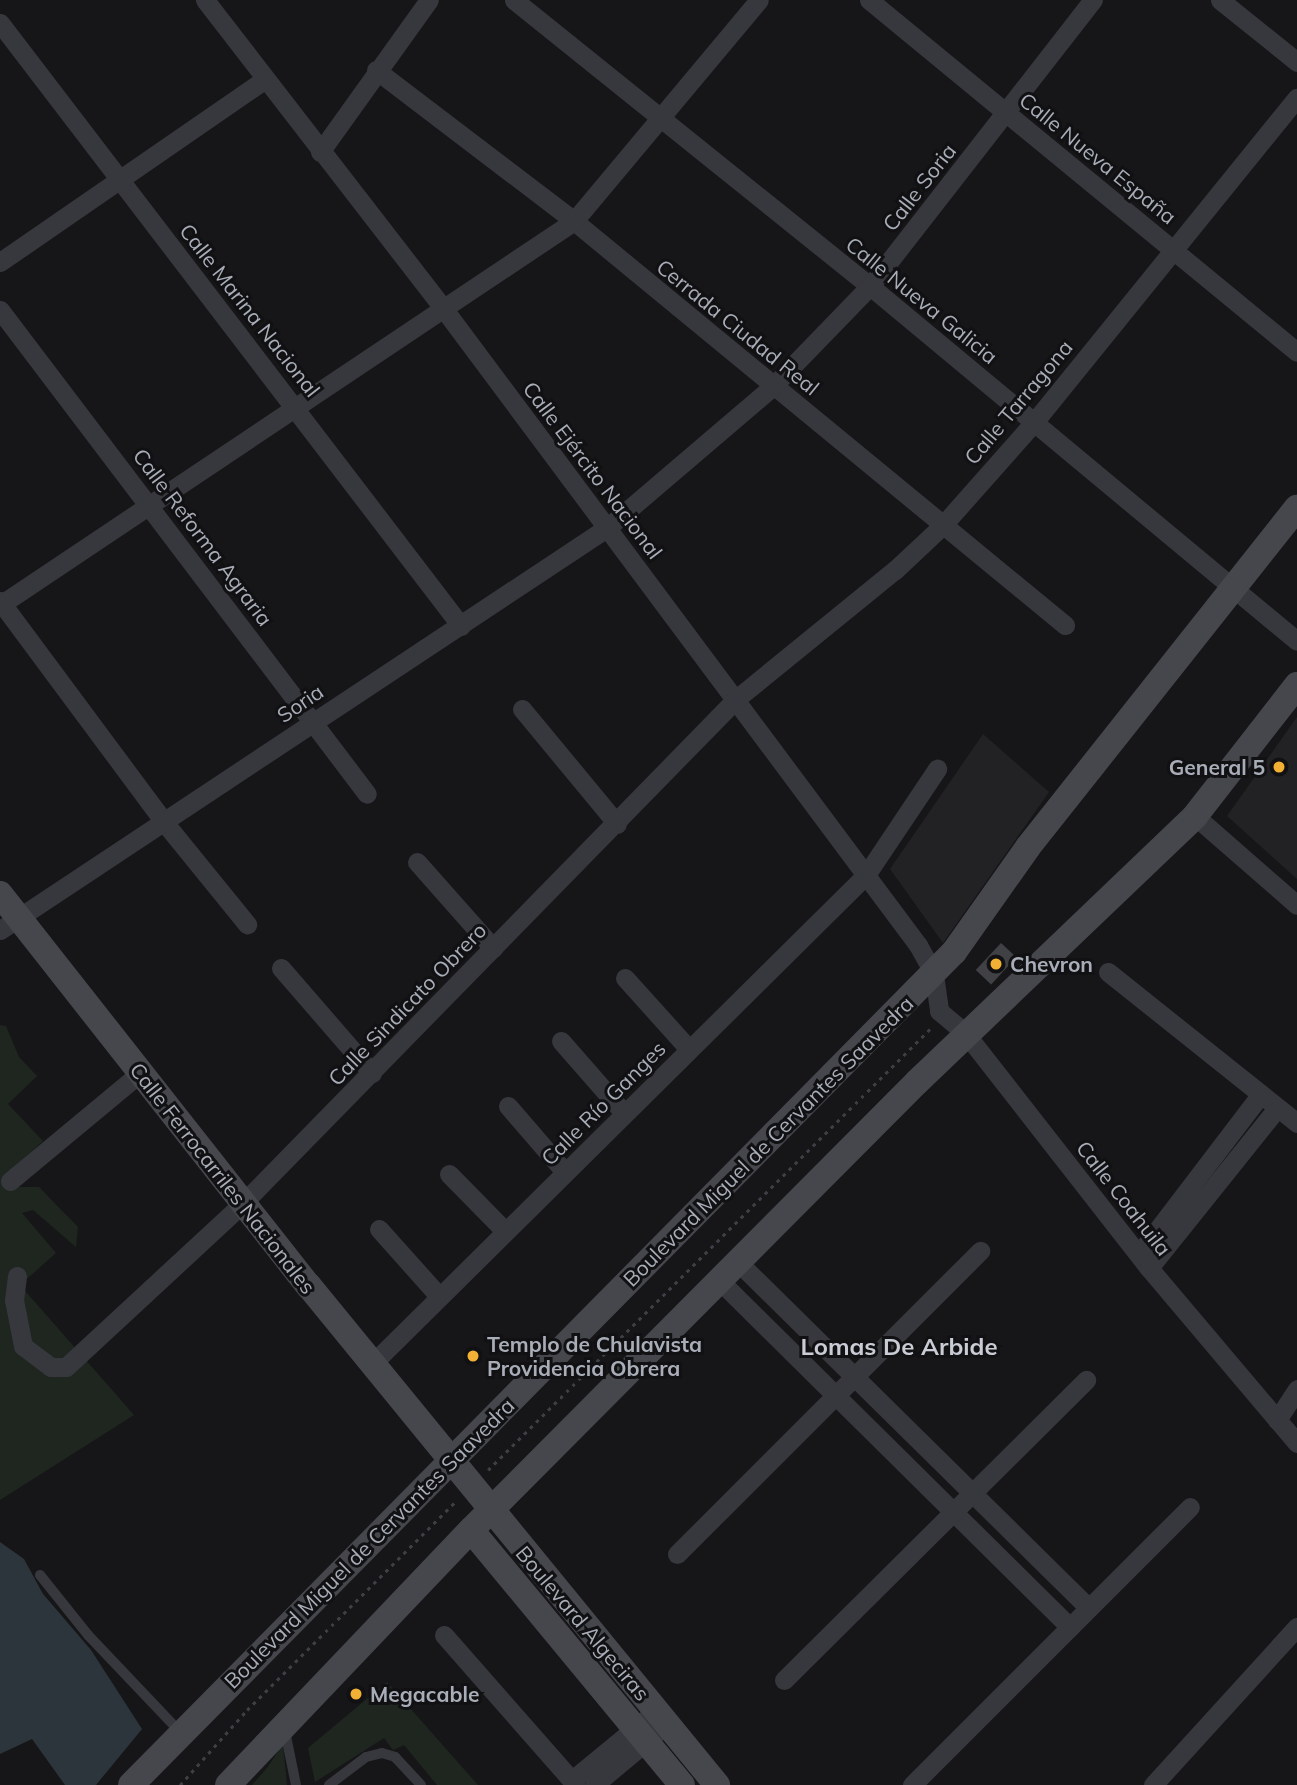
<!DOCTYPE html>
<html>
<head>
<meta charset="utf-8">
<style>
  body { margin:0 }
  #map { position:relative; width:1297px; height:1785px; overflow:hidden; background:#161618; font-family:Mulish,sans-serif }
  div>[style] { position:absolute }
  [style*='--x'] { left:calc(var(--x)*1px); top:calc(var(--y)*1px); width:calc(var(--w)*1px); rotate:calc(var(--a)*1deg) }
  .built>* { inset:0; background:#222225 }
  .green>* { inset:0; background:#1e261f }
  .water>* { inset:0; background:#2c353c }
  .building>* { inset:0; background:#404145; transform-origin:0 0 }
  .path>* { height:2.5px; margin-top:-1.25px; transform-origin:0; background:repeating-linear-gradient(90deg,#3d3f44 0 3.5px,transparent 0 8.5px) }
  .lane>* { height:10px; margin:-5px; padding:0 5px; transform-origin:5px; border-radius:5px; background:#37383d }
  .street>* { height:19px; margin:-9.5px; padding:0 9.5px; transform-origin:9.5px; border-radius:9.5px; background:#37383d }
  .secondary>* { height:26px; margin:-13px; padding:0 13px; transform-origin:13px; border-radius:13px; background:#45474d }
  .dots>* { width:19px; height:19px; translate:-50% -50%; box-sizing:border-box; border:4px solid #111113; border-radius:50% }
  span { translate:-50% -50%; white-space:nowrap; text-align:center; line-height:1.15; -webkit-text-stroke:6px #111113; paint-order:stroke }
  .street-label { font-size:21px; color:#a8adb8 }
  .poi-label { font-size:21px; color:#a8adb8; font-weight:700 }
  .right { translate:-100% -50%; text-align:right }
  .left { translate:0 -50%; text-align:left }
  .quarter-label { font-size:24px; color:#c9ccd4; font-weight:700 }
</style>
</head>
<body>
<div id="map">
  <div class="built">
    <div style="clip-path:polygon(1297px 717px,1297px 879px,1227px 816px)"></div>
    <div style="clip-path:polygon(983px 734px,1049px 792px,943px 943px,890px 869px)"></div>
  </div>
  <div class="green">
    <div style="clip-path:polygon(0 1025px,6px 1026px,19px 1057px,37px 1076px,8px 1104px,43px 1141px,8px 1173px,11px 1187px,39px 1187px,78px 1227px,76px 1247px,33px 1210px,22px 1213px,56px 1253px,20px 1285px,134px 1415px,0 1500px)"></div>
    <div style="clip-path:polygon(387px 1682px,478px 1785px,437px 1785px,404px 1745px,393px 1750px,384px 1738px,315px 1782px,308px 1748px)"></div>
    <div style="clip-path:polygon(283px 1744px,287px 1785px,252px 1785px,267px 1768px)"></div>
  </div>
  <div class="water">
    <div style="clip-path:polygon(0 1542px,24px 1559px,43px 1594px,91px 1650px,142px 1729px,96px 1785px,65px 1785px,32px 1739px,0 1754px)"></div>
  </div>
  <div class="building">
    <div style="left:1001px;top:943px;width:21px;height:37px;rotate:43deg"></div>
  </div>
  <div class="path">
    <div style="--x:488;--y:1470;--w:627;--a:-44.94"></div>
    <div style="--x:180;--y:1785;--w:101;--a:-48.2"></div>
    <div style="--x:247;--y:1710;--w:296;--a:-45"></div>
  </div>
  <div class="lane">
    <div style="--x:40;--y:1575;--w:77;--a:51.3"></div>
    <div style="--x:88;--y:1635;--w:135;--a:46.5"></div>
    <div style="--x:285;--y:1731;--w:55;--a:78.5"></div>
    <div style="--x:329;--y:1785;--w:46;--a:-37.1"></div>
    <div style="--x:366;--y:1757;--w:16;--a:-14"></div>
    <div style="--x:382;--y:1753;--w:14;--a:17"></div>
    <div style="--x:395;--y:1757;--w:38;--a:47"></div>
  </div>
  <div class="street">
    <div style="--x:205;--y:0;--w:389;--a:52.3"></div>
    <div style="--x:443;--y:308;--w:795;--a:53.29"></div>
    <div style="--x:918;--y:945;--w:33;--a:61"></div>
    <div style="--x:934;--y:974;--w:37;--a:82"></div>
    <div style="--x:939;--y:1011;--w:35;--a:40"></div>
    <div style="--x:966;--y:1034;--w:297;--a:52"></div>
    <div style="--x:1149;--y:1268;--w:229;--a:49.8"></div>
    <div style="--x:514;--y:0;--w:457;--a:38.8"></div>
    <div style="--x:870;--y:286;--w:555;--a:39.74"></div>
    <div style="--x:869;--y:0;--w:554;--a:39.43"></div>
    <div style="--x:1220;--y:0;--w:99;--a:38.8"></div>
    <div style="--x:0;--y:23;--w:759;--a:52.6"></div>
    <div style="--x:376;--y:70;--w:249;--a:37.3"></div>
    <div style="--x:574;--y:221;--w:636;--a:39.45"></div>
    <div style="--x:320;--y:152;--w:187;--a:-54.4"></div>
    <div style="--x:0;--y:262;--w:322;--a:-34.6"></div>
    <div style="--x:0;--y:310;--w:607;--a:52.83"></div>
    <div style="--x:0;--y:601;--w:275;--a:53.4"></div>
    <div style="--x:164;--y:822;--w:132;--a:50.9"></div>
    <div style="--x:0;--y:605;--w:691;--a:-33.78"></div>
    <div style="--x:574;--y:221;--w:288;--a:-50.1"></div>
    <div style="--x:522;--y:709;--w:149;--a:50.4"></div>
    <div style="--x:1195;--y:816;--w:135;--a:41.1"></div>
    <div style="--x:417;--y:862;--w:115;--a:48.5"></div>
    <div style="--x:0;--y:930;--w:729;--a:-33.54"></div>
    <div style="--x:608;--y:527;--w:218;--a:-40.5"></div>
    <div style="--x:774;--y:385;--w:138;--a:-45.9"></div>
    <div style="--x:870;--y:286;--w:363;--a:-52.1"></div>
    <div style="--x:281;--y:968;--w:139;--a:49.1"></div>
    <div style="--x:1108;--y:972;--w:242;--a:38.6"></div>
    <div style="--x:625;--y:978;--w:96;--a:48"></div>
    <div style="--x:561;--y:1041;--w:96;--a:48.8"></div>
    <div style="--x:508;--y:1106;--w:87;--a:49.2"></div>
    <div style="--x:449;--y:1174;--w:80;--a:45.5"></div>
    <div style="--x:10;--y:1181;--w:169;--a:-39.7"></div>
    <div style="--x:379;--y:1229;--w:90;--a:48.2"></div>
    <div style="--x:1139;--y:1254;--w:200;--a:-52.7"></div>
    <div style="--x:739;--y:1263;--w:491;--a:44.6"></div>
    <div style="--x:1149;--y:1268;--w:205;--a:-51.3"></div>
    <div style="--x:17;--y:1276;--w:24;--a:97"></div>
    <div style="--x:14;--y:1300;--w:47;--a:78.9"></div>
    <div style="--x:23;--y:1346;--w:35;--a:37"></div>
    <div style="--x:51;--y:1367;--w:15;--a:0"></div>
    <div style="--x:66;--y:1367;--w:243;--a:-42.8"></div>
    <div style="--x:244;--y:1202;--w:704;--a:-45.63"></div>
    <div style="--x:736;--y:699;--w:205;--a:-39.1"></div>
    <div style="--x:895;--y:570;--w:66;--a:-43.2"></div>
    <div style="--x:943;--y:525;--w:139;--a:-48.5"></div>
    <div style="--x:1035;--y:421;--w:416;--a:-51"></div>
    <div style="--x:721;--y:1282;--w:491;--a:44.7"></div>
    <div style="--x:372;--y:1364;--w:695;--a:-44.71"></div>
    <div style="--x:866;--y:875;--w:128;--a:-56.2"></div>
    <div style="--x:1277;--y:1420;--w:37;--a:-57"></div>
    <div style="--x:677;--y:1554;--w:429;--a:-45"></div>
    <div style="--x:444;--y:1635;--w:200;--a:48.7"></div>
    <div style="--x:784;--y:1680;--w:426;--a:-44.8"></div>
    <div style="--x:572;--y:1780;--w:109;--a:-39.4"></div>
    <div style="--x:594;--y:1785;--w:80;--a:-39.9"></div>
    <div style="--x:912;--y:1785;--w:393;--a:-45"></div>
    <div style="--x:1153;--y:1785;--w:214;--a:-47.7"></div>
  </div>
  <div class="secondary">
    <div style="--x:0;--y:894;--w:499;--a:51.8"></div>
    <div style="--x:309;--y:1286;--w:645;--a:50.73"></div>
    <div style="--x:471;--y:1530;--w:331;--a:50.4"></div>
    <div style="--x:131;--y:1785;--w:1171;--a:-45.35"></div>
    <div style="--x:954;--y:952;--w:128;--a:-54.8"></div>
    <div style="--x:1028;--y:847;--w:433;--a:-51.6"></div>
    <div style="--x:228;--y:1785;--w:352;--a:-46.4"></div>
    <div style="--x:471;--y:1530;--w:632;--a:-45.13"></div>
    <div style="--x:917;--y:1082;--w:385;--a:-43.7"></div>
    <div style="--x:1195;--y:816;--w:166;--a:-52.1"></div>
  </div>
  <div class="dots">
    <div style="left:1279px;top:767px;background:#f2b134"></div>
    <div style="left:996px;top:964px;background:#f2b134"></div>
    <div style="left:473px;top:1356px;background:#f2b134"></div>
    <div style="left:356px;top:1694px;background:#f2b134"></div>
  </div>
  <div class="street-label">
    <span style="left:1098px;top:158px;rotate:39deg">Calle Nueva España</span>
    <span style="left:919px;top:187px;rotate:-52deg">Calle Soria</span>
    <span style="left:922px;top:300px;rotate:39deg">Calle Nueva Galicia</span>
    <span style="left:250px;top:310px;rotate:52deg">Calle Marina Nacional</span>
    <span style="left:738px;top:327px;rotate:39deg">Cerrada Ciudad Real</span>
    <span style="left:1018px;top:402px;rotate:-50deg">Calle Tarragona</span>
    <span style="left:593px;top:470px;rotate:53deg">Calle Ejército Nacional</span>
    <span style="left:203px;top:537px;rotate:53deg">Calle Reforma Agraria</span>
    <span style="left:300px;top:703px;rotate:-34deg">Soria</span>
    <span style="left:407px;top:1004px;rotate:-46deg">Calle Sindicato Obrero</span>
    <span style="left:603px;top:1103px;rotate:-45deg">Calle Río Ganges</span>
    <span style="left:768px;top:1141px;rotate:-45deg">Boulevard Miguel de Cervantes Saavedra</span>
    <span style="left:223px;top:1178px;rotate:52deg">Calle Ferrocarriles Nacionales</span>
    <span style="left:1124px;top:1198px;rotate:52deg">Calle Coahuila</span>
    <span style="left:369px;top:1543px;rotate:-45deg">Boulevard Miguel de Cervantes Saavedra</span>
    <span style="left:583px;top:1623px;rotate:50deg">Boulevard Algeciras</span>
  </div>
  <div class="poi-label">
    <span class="right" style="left:1265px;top:767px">General 5</span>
    <span class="left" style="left:1010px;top:964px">Chevron</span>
    <span class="left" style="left:487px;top:1356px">Templo de Chulavista<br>Providencia Obrera</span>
    <span class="left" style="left:370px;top:1694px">Megacable</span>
  </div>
  <div class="quarter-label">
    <span style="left:899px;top:1347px">Lomas De Arbide</span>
  </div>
</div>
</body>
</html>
